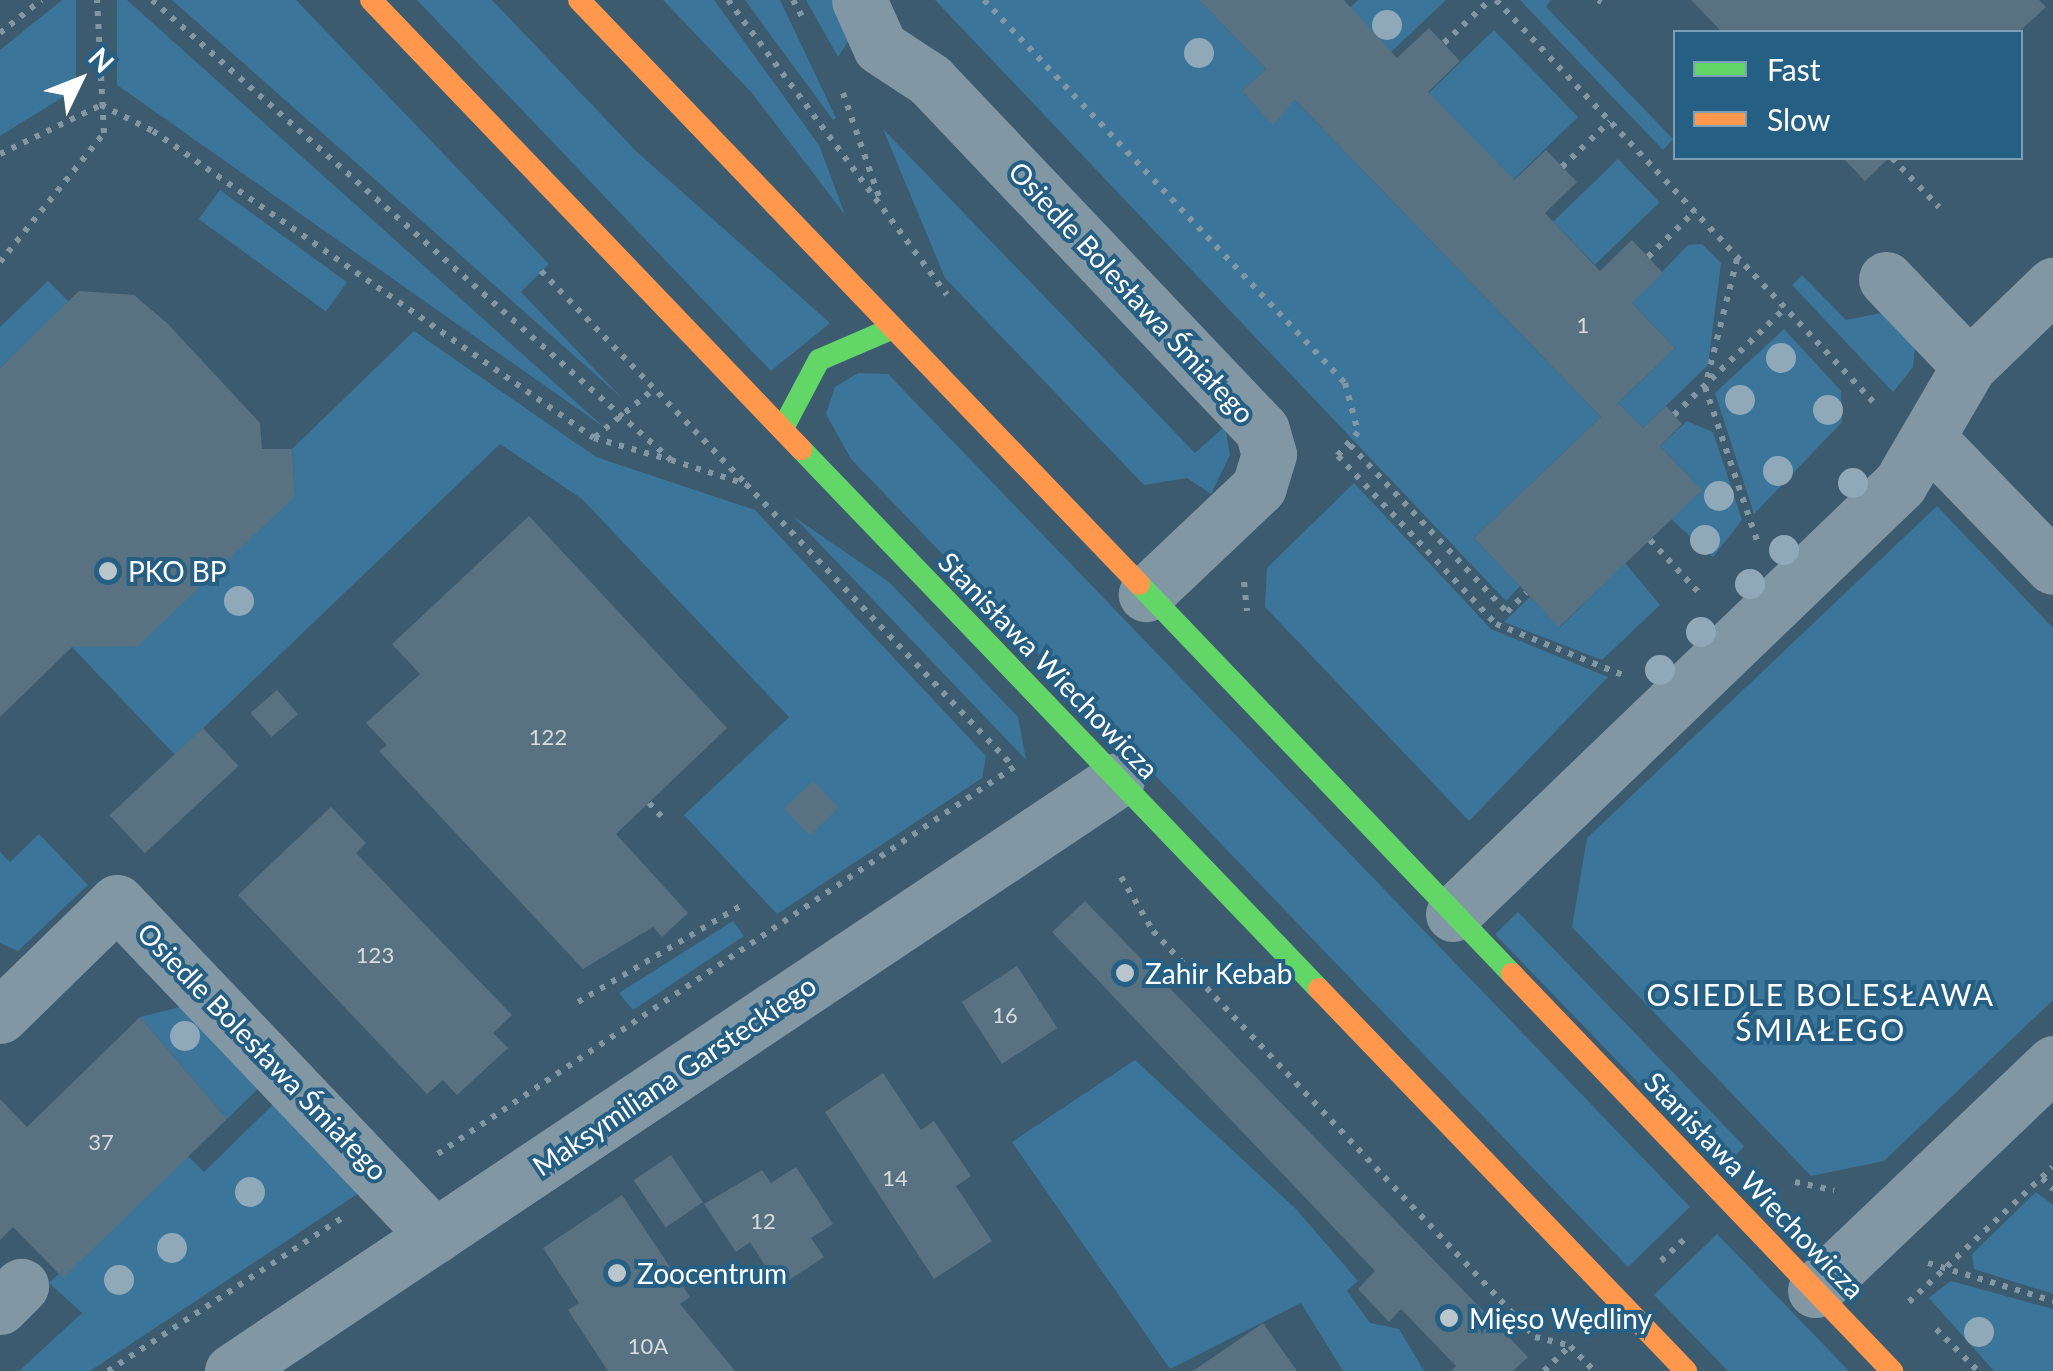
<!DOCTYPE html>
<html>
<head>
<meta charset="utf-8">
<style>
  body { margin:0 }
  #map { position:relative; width:2053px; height:1371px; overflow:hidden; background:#3c5b6e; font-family:Lato,sans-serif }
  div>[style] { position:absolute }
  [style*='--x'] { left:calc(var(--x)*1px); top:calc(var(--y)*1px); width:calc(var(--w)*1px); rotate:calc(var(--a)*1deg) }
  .green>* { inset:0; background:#3b759a; transform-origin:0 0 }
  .building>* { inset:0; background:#597281; transform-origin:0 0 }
  .path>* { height:6px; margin-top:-3px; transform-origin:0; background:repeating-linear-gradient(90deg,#8297a4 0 5px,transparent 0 13px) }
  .street>* { height:55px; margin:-27.5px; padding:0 27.5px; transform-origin:27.5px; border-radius:27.5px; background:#8297a4 }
  .fast>* { height:22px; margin:-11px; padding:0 11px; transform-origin:11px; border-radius:11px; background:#63d668 }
  .slow>* { height:22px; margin:-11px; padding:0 11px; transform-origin:11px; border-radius:11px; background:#ff974d }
  .trees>* { width:30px; height:30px; margin:-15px; border-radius:50%; background:#90a9b9 }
  .dots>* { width:28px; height:28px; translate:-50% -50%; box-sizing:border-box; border:5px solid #265f84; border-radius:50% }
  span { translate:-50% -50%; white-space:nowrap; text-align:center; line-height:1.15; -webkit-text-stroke:8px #265f84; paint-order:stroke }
  .number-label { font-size:22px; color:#d6dce0 }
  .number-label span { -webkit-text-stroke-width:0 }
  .street-label { font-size:28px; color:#fff }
  .poi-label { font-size:28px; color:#fff }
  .left { translate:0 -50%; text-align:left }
  .neighbourhood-label { font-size:30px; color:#fff; letter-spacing:2.5px }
  .legend { position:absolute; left:1673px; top:30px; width:350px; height:130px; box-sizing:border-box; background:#265f84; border:2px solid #7d9fb5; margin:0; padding:12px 18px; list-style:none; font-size:30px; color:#fff }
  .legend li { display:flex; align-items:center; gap:20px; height:50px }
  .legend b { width:50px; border:2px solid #7d9fb5 }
  .north { position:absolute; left:30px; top:30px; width:100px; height:100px; -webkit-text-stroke:8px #265f84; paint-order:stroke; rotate:47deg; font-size:28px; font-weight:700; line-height:40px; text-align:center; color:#fff }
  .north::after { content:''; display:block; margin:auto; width:35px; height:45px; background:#fff; clip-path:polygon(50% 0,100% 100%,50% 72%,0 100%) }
</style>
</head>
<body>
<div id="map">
  <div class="green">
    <div style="clip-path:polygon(62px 0,76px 0,76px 89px,0 136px,0 50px)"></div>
    <div style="clip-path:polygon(117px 0,127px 0,605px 428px,117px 85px)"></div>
    <div style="clip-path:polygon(172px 0,296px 0,549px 264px,521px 292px,622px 398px)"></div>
    <div style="clip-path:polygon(417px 0,492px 0,637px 152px,830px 323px,771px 371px)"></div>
    <div style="clip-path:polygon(663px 0,714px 0,819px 145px,845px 215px,752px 93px)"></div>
    <div style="clip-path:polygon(745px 0,780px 0,836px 118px,833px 120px)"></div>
    <div style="clip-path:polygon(806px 0,844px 0,856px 29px,838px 57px)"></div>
    <div style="clip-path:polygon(935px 0,1199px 0,1266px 69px,1242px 91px,1273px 124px,1295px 100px,1601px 417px,1474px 538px,1520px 586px,1506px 601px)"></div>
    <div style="clip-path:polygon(1358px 0,1446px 0,1390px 53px,1349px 9px)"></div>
    <div style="clip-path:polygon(1520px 0,1551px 0,1546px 7px,1673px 139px,1663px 150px)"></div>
    <div style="left:1494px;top:30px;width:121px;height:91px;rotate:46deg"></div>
    <div style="clip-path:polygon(883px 129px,1195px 453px,1225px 426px,1230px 455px,1211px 494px,1187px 478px,1144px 485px,945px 278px)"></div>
    <div style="left:1618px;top:159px;width:60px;height:90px;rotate:46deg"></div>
    <div style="left:220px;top:190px;width:157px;height:36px;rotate:36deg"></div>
    <div style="clip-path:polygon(1702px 244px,1721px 263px,1708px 365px,1643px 428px,1618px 403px,1675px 348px,1632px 303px,1688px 245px)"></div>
    <div style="clip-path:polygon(1802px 275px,1846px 320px,1886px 312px,1915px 346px,1913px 367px,1893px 392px,1792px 285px)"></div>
    <div style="clip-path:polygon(48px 281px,69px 302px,0 368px,0 327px)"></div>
    <div style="clip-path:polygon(1784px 329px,1841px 391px,1842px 422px,1754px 514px,1715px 393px)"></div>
    <div style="clip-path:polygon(414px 331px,596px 457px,755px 510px,986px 756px,982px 778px,777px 914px,684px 815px,789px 717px,582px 499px,500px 444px,175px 755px,72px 647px,295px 496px,292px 449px)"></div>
    <div style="clip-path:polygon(858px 373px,888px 374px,1690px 1207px,1628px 1267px,851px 459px,826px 414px,835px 387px)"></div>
    <div style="clip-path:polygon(1687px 421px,1713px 432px,1742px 520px,1713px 557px,1671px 519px,1701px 489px,1660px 446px)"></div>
    <div style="clip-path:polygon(1354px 483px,1491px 629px,1608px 677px,1469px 821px,1265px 607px,1267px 568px)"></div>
    <div style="clip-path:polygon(1937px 506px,2053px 628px,2053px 1000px,1884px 1161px,1811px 1176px,1572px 927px,1587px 838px)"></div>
    <div style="clip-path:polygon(794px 517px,889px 582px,1018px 717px,1026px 760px)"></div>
    <div style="clip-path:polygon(1625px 563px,1660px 605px,1602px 660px,1504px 622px,1530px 597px,1560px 627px)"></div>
    <div style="clip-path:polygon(39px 834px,88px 885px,18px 951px,0 943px,0 852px,10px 862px)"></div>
    <div style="left:1518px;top:912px;width:326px;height:32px;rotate:46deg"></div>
    <div style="clip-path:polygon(733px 921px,744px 936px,633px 1010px,619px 993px)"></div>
    <div style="clip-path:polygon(180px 1007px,272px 1075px,227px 1119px,140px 1017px)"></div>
    <div style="clip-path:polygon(1135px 1060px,1296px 1209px,1358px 1281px,1347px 1291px,1370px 1323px,1399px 1329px,1424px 1371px,1343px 1371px,1301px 1303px,1170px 1369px,1012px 1142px)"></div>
    <div style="clip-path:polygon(287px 1091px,365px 1189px,90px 1371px,19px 1371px,82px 1313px,49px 1283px,188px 1156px,204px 1172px)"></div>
    <div style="clip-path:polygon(2036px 1192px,2053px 1205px,2053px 1294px,1974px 1269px,1972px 1254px)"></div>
    <div style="clip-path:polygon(1717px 1234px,1849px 1371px,1728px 1371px,1654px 1295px)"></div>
    <div style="clip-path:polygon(1951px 1281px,2053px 1309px,2053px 1371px,1994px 1371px,1929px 1298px)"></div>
  </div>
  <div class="building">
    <div style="clip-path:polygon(1199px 0,1344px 0,1397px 58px,1429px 28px,1460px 61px,1428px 92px,1514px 180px,1546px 150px,1577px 182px,1545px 213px,1600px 271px,1632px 240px,1663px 273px,1632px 303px,1675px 348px,1618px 403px,1643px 428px,1666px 406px,1682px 424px,1660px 446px,1702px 490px,1559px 627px,1474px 538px,1601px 417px,1295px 100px,1273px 125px,1242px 91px,1266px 69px)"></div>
    <div style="clip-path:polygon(1691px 0,2039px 0,2046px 7px,2019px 32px,1722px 32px)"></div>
    <div style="clip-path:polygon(1843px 158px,1889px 158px,1865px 181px)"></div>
    <div style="clip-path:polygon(79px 291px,134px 295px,167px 323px,260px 423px,262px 449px,292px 449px,295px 496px,138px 646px,72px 647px,0 717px,0 368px)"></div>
    <div style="clip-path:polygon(529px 516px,727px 728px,616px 834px,688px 913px,662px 937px,653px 927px,583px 969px,379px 751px,387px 745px,366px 723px,420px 674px,392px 644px)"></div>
    <div style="left:277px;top:690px;width:32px;height:35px;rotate:49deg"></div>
    <div style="left:203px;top:728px;width:52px;height:128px;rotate:47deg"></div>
    <div style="left:813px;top:781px;width:37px;height:40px;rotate:46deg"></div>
    <div style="clip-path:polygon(331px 807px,366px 843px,356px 853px,512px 1015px,493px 1033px,508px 1048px,457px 1095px,443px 1080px,427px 1094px,238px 895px)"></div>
    <div style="clip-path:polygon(1085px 901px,1528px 1357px,1513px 1371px,1451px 1371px,1456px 1366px,1401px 1309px,1389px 1322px,1358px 1289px,1375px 1271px,1052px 932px)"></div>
    <div style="left:1017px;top:966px;width:74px;height:66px;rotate:57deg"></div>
    <div style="clip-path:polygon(140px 1017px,227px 1119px,63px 1278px,13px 1227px,0 1240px,0 1099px,27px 1127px)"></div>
    <div style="clip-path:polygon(883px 1073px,921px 1130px,934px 1121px,971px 1176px,956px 1186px,992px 1241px,934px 1279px,825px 1112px)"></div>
    <div style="left:671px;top:1155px;width:57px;height:45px;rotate:56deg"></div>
    <div style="clip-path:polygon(796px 1167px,833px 1224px,811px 1238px,824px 1257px,779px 1287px,750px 1242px,736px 1252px,704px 1204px,762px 1170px,771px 1183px)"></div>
    <div style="clip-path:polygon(622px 1195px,690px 1297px,680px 1304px,735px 1371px,608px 1371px,568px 1310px,579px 1303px,543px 1248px)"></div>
    <div style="clip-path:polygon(1263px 1323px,1297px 1371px,1193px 1371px)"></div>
  </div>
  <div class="path">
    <div style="--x:152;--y:0;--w:694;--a:41.55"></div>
    <div style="--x:671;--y:460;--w:79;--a:17.7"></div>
    <div style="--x:746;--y:484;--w:390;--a:46.6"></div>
    <div style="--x:1014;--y:767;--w:696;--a:146.13"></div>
    <div style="--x:728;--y:0;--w:367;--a:53.4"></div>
    <div style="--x:793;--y:0;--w:18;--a:61"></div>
    <div style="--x:984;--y:0;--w:526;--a:46.69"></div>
    <div style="--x:1345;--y:383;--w:51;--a:75.1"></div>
    <div style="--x:1358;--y:432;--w:38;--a:131"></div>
    <div style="--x:1496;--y:0;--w:558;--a:46.81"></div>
    <div style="--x:1598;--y:0;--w:4;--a:27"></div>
    <div style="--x:0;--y:33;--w:53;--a:-38.8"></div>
    <div style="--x:1444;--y:43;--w:63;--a:-43.1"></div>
    <div style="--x:843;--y:93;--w:113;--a:70.9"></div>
    <div style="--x:0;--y:154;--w:112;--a:-25.9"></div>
    <div style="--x:101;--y:105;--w:58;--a:26.6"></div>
    <div style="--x:153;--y:131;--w:537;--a:34.84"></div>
    <div style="--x:594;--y:438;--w:79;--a:16.1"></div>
    <div style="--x:1892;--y:158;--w:68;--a:46.2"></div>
    <div style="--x:1562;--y:167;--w:66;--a:-43.8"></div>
    <div style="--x:1648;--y:257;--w:66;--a:-44.4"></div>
    <div style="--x:1737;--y:259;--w:132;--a:104"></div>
    <div style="--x:1705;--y:387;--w:166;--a:71.3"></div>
    <div style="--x:0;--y:262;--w:166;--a:-51.1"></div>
    <div style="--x:104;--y:133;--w:133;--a:-93"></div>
    <div style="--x:541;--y:271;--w:294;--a:46.1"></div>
    <div style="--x:1674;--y:415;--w:154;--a:-43.9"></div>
    <div style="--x:595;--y:437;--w:77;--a:-39.2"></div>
    <div style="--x:1350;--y:445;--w:229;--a:46.8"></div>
    <div style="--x:1507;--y:612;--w:27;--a:-45"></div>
    <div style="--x:1338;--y:456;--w:231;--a:46.8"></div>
    <div style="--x:1496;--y:624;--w:137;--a:21.9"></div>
    <div style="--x:1650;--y:540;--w:78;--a:47.1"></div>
    <div style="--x:1244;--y:582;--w:29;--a:84"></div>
    <div style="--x:649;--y:803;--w:22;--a:47"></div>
    <div style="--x:1121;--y:877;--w:63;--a:59.3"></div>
    <div style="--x:1153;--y:931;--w:557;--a:46.74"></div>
    <div style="--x:1535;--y:1337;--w:36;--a:14"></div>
    <div style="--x:1570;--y:1346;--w:35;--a:46"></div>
    <div style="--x:578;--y:1002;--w:193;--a:-30.6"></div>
    <div style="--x:2042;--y:1178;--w:16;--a:45"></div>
    <div style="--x:1795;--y:1182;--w:40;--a:12"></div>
    <div style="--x:1661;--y:1261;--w:33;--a:-43"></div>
    <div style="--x:1928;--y:1263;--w:131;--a:16.9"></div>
    <div style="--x:1909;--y:1302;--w:197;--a:-43.2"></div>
    <div style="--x:1936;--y:1329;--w:59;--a:45"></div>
    <div style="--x:108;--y:1371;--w:280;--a:-33.2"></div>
    <div style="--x:1544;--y:1371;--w:35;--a:-44"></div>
  </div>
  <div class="street">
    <div style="--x:859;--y:0;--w:51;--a:65.9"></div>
    <div style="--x:880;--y:47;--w:60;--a:33.4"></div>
    <div style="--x:930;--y:80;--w:482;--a:46.5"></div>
    <div style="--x:1262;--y:430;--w:25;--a:74"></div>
    <div style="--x:1269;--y:454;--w:34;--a:107"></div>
    <div style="--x:1259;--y:487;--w:156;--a:136.6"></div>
    <div style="--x:1886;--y:279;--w:120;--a:46.3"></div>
    <div style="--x:1929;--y:439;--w:178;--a:45.9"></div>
    <div style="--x:1453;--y:914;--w:620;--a:-43.89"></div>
    <div style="--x:1900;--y:484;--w:137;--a:-59.7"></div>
    <div style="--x:1969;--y:366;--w:117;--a:-44"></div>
    <div style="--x:0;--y:1016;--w:163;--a:-44.3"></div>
    <div style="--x:117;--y:902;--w:461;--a:46.4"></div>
    <div style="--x:1815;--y:1290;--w:329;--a:-43.6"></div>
    <div style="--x:0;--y:1307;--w:30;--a:-45"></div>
    <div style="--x:232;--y:1371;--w:1064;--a:-33.73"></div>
  </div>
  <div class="fast">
    <div style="--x:783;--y:428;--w:77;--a:-62.1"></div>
    <div style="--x:819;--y:360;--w:78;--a:-23.3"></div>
    <div style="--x:801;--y:449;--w:748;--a:46.19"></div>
    <div style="--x:1139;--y:584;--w:540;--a:46.28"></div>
  </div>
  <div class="slow">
    <div style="--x:371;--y:0;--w:622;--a:46.24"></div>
    <div style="--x:579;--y:0;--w:809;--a:46.2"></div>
    <div style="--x:1512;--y:974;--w:550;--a:46.25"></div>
    <div style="--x:1319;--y:989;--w:530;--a:46.15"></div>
  </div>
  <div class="trees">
    <div style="left:1387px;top:25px"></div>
    <div style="left:1199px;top:53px"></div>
    <div style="left:1781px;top:358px"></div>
    <div style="left:1740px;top:400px"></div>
    <div style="left:1828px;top:410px"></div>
    <div style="left:1778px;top:471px"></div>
    <div style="left:1853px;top:483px"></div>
    <div style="left:1719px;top:496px"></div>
    <div style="left:1705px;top:540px"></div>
    <div style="left:1784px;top:550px"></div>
    <div style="left:1750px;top:584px"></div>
    <div style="left:239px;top:601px"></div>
    <div style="left:1701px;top:632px"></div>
    <div style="left:1660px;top:670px"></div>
    <div style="left:185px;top:1036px"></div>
    <div style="left:250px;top:1192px"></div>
    <div style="left:172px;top:1248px"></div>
    <div style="left:119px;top:1280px"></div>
    <div style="left:1979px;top:1332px"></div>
  </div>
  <div class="dots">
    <div style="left:108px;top:571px;background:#bbc6cc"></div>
    <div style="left:1125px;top:973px;background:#bbc6cc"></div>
    <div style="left:617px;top:1273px;background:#bbc6cc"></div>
    <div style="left:1449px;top:1318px;background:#bbc6cc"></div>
  </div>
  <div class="number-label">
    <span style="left:1583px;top:325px">1</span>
    <span style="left:548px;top:737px">122</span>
    <span style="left:375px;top:955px">123</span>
    <span style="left:1005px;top:1015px">16</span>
    <span style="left:101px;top:1142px">37</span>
    <span style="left:895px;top:1178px">14</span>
    <span style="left:763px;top:1221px">12</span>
    <span style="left:648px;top:1346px">10A</span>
  </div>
  <div class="street-label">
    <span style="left:1132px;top:292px;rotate:47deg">Osiedle Bolesława Śmiałego</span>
    <span style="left:1049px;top:665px;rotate:46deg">Stanisława Wiechowicza</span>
    <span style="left:263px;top:1051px;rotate:46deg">Osiedle Bolesława Śmiałego</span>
    <span style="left:674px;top:1075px;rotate:-34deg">Maksymiliana Garsteckiego</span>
    <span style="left:1755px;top:1185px;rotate:46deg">Stanisława Wiechowicza</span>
  </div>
  <div class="poi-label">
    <span class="left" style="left:128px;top:571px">PKO BP</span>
    <span class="left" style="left:1145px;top:973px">Zahir Kebab</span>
    <span class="left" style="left:637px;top:1273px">Zoocentrum</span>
    <span class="left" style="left:1469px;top:1318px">Mięso Wędliny</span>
  </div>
  <div class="neighbourhood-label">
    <span style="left:1821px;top:1011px">OSIEDLE BOLESŁAWA<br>ŚMIAŁEGO</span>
  </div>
  <ul class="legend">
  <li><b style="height:12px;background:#63d668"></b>Fast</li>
  <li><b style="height:12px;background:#ff974d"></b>Slow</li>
  </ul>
  <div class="north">N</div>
</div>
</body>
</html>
